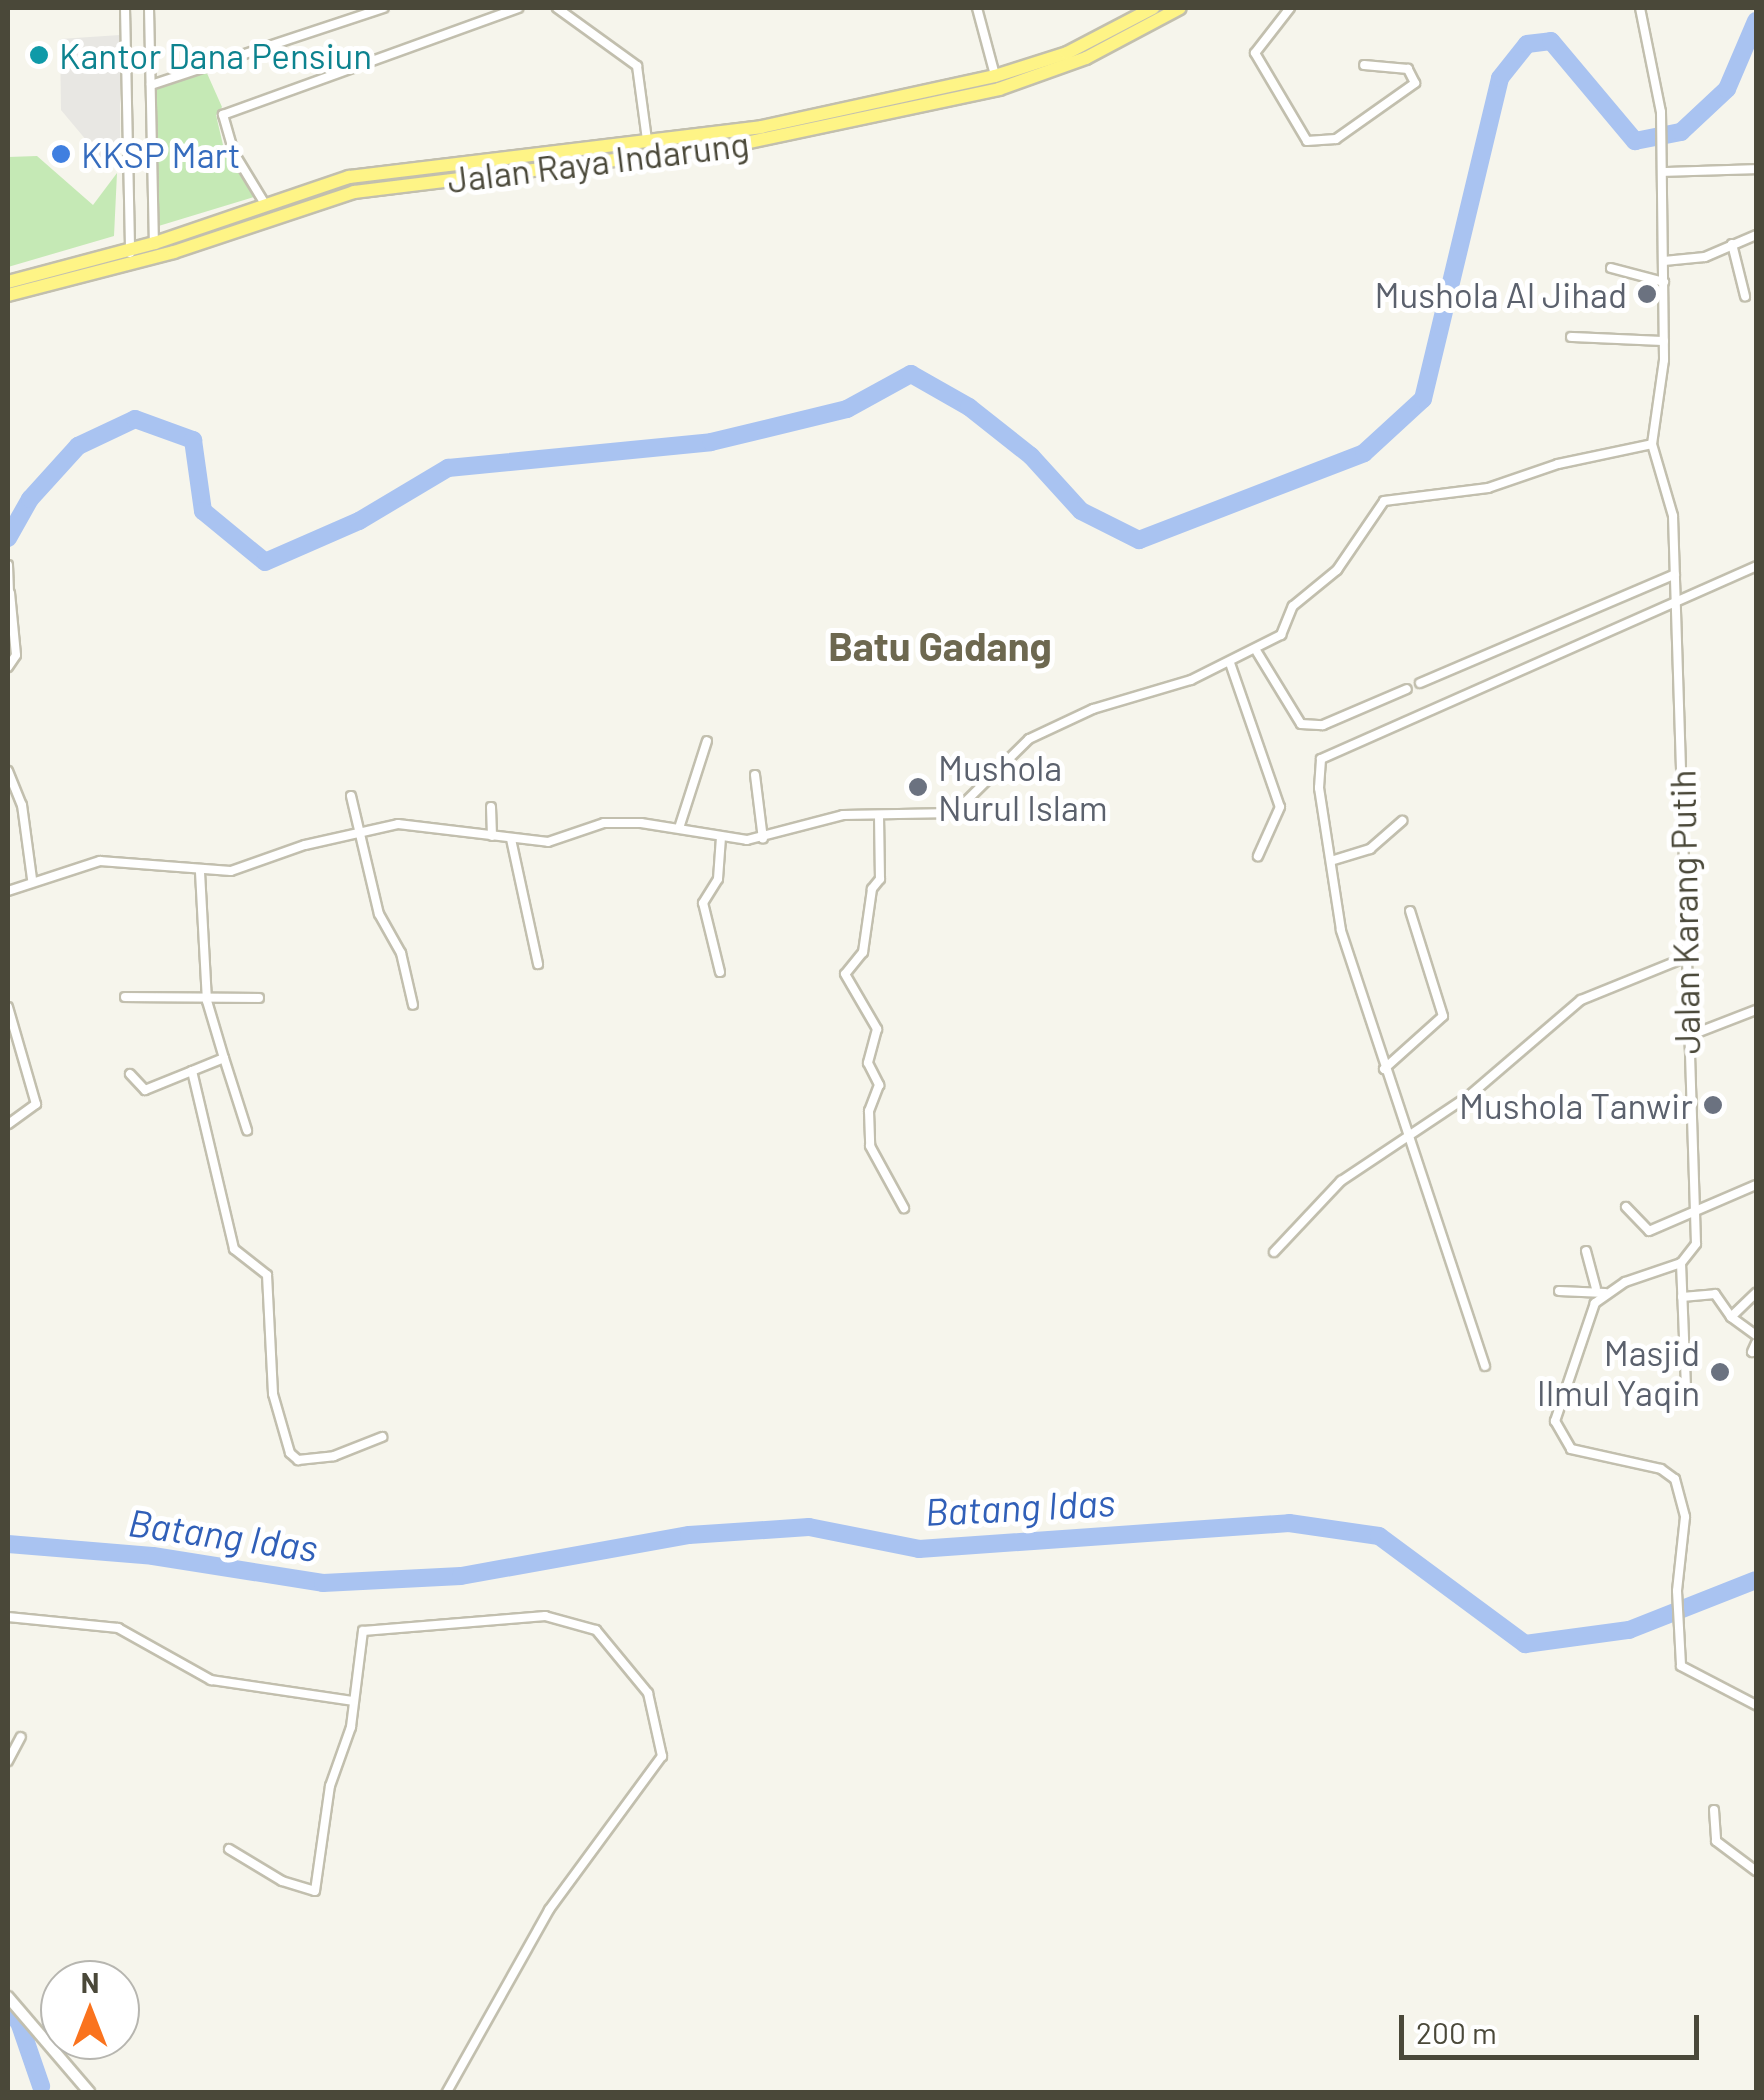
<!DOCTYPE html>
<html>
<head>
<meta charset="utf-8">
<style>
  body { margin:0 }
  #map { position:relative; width:1764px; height:2100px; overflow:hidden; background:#f6f5ec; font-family:Barlow,sans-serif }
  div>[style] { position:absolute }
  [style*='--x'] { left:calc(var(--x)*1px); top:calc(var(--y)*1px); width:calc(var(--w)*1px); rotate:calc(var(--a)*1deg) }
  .green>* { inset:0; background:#c5e9b5 }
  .parking>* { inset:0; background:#e8e7e3 }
  .river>* { height:18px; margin:-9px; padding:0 9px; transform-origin:9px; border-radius:9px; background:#a9c3f1 }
  .roads { filter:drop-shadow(2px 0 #c2bfae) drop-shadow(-2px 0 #c2bfae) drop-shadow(0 2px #c2bfae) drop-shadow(0 -2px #c2bfae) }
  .minor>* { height:8px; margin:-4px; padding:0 4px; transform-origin:4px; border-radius:4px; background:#fff }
  .tertiary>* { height:10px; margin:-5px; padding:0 5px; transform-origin:5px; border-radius:5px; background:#fff }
  .trunk>* { height:12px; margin:-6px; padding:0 6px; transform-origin:6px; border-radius:6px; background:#fef486 }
  .dots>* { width:28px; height:28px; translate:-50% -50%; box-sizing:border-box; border:5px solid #fff; border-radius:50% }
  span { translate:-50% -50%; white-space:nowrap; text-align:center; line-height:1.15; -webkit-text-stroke:10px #fff; paint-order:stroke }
  .culture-label { font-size:35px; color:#0d838f }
  .left { translate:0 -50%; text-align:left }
  .shop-label { font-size:35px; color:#366cbe }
  .street-label { font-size:35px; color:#4a4839 }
  .worship-label { font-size:35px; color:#5b616d }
  .right { translate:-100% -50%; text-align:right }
  .water-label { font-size:38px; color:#305fb8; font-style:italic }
  .quarter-label { font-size:40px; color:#6d6850; font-weight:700 }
  .frame { position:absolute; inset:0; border:10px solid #4a4839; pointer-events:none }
  .north { position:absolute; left:40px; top:1960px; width:100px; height:100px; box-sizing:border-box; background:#fff; border:2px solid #b7b6b0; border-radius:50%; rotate:0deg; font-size:28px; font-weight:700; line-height:40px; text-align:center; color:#4a4839 }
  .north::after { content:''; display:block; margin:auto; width:35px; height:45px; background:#fa731e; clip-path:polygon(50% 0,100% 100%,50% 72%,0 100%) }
  .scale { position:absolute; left:1399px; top:2015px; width:300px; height:45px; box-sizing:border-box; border:5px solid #4a4839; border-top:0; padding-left:12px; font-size:30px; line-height:35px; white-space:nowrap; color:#4a4839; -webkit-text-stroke:8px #fff; paint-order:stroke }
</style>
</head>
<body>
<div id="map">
  <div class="green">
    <div style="clip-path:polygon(206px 71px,222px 107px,216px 115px,223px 145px,254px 197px,152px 228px,149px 89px)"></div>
    <div style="clip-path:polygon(37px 156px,93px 205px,117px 173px,114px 236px,8px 267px,8px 157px)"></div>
  </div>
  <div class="parking">
    <div style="clip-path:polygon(120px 35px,120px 158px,102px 159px,61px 110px,60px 39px)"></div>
  </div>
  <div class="river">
    <div style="--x:8;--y:538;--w:45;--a:-60.6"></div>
    <div style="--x:30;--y:499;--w:72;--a:-47.8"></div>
    <div style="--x:78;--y:446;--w:63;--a:-25.3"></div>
    <div style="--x:135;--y:419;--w:62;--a:19.9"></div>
    <div style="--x:193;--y:440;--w:72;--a:82"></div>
    <div style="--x:203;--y:511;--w:80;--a:39.4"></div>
    <div style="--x:265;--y:562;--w:103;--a:-23.6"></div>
    <div style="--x:359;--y:521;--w:104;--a:-30.8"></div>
    <div style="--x:448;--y:468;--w:264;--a:-5.6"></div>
    <div style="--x:711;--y:442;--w:140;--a:-13.6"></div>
    <div style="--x:847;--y:409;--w:73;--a:-28.7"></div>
    <div style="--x:911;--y:374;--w:67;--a:29.6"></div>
    <div style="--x:969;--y:407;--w:79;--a:38.3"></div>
    <div style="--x:1031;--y:456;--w:74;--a:47.7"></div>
    <div style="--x:1081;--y:511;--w:65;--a:26.6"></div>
    <div style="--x:1139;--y:540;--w:241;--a:-21.1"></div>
    <div style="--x:1364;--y:453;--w:80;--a:-42.5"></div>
    <div style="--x:1423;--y:399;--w:330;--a:-76.5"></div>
    <div style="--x:1500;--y:78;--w:43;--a:-51.5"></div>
    <div style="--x:1527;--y:44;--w:24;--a:-7"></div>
    <div style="--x:1551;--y:41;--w:131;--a:50"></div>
    <div style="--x:1635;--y:141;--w:47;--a:-11.1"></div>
    <div style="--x:1681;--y:132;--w:63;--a:-43.1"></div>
    <div style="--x:1727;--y:89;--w:74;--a:-66.9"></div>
    <div style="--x:8;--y:1544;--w:145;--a:4.7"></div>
    <div style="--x:153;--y:1556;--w:172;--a:9"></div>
    <div style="--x:323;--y:1583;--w:138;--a:-2.9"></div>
    <div style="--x:461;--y:1576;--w:232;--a:-10.2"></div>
    <div style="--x:689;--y:1535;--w:120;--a:-3.8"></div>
    <div style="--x:809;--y:1527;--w:112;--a:11.3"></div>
    <div style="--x:919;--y:1549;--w:371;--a:-4"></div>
    <div style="--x:1289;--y:1523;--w:91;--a:8.2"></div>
    <div style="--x:1379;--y:1536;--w:182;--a:36.5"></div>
    <div style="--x:1525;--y:1644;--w:105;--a:-7.7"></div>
    <div style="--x:1629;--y:1630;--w:136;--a:-21.5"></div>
    <div style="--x:8;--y:2012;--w:15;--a:42"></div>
    <div style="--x:19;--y:2022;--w:68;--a:71"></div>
  </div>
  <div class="roads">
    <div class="minor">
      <div style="--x:125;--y:8;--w:245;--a:88.8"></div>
      <div style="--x:149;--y:8;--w:237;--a:88.8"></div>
      <div style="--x:557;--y:8;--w:99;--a:35.9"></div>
      <div style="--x:637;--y:66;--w:75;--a:82.3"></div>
      <div style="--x:977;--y:8;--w:69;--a:75"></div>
      <div style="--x:1290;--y:8;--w:57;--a:127.9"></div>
      <div style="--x:1255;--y:53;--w:102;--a:59.4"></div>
      <div style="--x:1307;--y:141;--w:29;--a:-4"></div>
      <div style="--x:1336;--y:139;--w:97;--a:-35.3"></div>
      <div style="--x:1415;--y:83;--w:16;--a:-117"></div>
      <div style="--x:1408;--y:69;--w:44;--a:-174.8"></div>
      <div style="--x:1640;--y:8;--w:106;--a:78.6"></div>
      <div style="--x:1661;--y:112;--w:248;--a:89.3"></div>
      <div style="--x:1664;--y:360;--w:85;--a:98.1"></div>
      <div style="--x:1652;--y:444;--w:75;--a:73.7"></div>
      <div style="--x:1673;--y:516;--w:728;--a:88.19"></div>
      <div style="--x:1696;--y:1244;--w:24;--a:128"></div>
      <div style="--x:1681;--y:1263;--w:59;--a:161.3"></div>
      <div style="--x:1625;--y:1282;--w:37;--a:145"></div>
      <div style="--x:1595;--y:1303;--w:125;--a:108.7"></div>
      <div style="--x:1555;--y:1421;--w:32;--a:60"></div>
      <div style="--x:1571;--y:1449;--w:92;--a:12.5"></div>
      <div style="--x:1661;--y:1469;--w:17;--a:36"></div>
      <div style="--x:1675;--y:1479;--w:39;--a:75"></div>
      <div style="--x:1685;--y:1517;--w:74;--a:96.2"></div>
      <div style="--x:1677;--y:1591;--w:75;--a:86.9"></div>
      <div style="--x:1681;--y:1666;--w:85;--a:27.5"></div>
      <div style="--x:151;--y:85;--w:245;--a:-18.3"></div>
      <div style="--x:1663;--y:172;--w:93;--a:-1.8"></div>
      <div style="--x:265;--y:204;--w:60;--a:-121.3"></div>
      <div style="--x:234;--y:153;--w:40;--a:-106"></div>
      <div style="--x:223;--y:115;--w:314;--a:-19.9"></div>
      <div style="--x:1732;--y:244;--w:54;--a:76"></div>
      <div style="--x:1664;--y:261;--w:41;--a:-5.6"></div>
      <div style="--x:1705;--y:257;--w:56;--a:-23.3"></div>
      <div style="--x:1611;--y:268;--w:55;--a:14.8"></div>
      <div style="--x:1571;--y:337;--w:93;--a:2.5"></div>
      <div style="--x:8;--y:565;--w:28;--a:88"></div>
      <div style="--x:1257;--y:652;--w:84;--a:58.6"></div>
      <div style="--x:1301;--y:724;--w:22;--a:3"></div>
      <div style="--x:1323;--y:725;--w:91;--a:-23.2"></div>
      <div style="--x:1230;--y:663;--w:152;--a:70.9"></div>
      <div style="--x:1280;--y:807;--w:54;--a:114.2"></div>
      <div style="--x:8;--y:667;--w:14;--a:-56"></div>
      <div style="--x:16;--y:655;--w:62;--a:-95.5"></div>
      <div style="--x:1420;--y:683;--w:277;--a:-23.1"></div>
      <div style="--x:8;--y:771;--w:37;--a:68"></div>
      <div style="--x:22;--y:805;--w:75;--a:82.3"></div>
      <div style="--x:755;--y:775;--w:64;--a:82.9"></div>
      <div style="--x:351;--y:796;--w:121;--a:76.7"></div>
      <div style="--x:379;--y:914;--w:45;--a:60.6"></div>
      <div style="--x:401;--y:953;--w:53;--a:77"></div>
      <div style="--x:491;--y:807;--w:29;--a:88"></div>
      <div style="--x:879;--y:816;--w:63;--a:89.1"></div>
      <div style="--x:880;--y:879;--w:13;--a:129"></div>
      <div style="--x:872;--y:889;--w:64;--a:98.1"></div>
      <div style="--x:863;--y:952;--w:28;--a:129"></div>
      <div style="--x:845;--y:974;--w:64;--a:59.8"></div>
      <div style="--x:877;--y:1029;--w:35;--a:105"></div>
      <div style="--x:868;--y:1063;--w:25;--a:63"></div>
      <div style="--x:879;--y:1085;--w:28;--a:111"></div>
      <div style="--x:869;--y:1111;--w:35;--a:88"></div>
      <div style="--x:870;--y:1146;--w:71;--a:61.3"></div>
      <div style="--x:680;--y:825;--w:88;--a:-72.2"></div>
      <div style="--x:511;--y:839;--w:128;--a:77.8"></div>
      <div style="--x:1334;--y:860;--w:38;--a:-17"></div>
      <div style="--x:1370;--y:849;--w:43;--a:-41.2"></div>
      <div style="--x:200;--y:872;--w:129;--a:86.9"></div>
      <div style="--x:207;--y:1001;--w:59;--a:73.4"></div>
      <div style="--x:224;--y:1058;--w:35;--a:158"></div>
      <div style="--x:192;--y:1071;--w:183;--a:76.7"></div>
      <div style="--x:234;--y:1249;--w:42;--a:38.2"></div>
      <div style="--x:267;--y:1275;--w:119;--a:87.1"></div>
      <div style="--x:273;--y:1394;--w:61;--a:73.9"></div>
      <div style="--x:290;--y:1453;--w:11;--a:41"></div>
      <div style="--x:298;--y:1460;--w:36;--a:-6"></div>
      <div style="--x:334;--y:1456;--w:52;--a:-21.6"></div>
      <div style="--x:8;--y:891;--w:97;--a:-18.1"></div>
      <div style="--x:100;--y:861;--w:131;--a:4.4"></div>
      <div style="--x:231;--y:871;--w:78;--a:-19.4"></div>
      <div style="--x:305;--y:845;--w:95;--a:-12.7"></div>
      <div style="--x:398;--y:824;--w:151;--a:6.8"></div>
      <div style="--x:548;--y:842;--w:59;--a:-18.7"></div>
      <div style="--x:604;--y:823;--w:37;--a:0"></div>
      <div style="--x:641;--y:823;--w:107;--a:9.1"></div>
      <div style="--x:747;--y:840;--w:99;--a:-14.6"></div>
      <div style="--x:843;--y:815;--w:111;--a:-1"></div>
      <div style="--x:954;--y:813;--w:105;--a:-44.6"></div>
      <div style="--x:1029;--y:739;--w:71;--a:-25.1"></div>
      <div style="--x:1093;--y:709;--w:102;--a:-16.5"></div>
      <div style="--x:1191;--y:680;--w:101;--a:-26.6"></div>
      <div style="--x:1281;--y:635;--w:31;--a:-68"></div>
      <div style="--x:1293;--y:606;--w:57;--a:-39.3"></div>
      <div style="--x:1337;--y:570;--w:83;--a:-55.7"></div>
      <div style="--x:1384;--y:501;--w:105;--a:-7.1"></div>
      <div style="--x:1488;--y:488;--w:74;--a:-18.9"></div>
      <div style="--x:1558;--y:464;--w:96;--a:-12"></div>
      <div style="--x:720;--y:972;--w:71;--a:-103.8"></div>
      <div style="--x:703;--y:903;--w:28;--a:-58"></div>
      <div style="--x:718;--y:879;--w:42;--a:-85.9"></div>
      <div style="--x:125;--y:997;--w:134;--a:0.4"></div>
      <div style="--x:8;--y:1007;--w:101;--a:73.9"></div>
      <div style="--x:36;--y:1104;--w:34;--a:144"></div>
      <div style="--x:1686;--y:1037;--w:75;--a:-21.1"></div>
      <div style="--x:224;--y:1058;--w:76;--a:72.3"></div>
      <div style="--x:1384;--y:1069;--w:79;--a:-41.9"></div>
      <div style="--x:1443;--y:1016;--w:110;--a:-107.4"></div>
      <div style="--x:130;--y:1074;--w:22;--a:47"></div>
      <div style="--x:145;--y:1090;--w:51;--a:-22"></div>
      <div style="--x:1626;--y:1207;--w:33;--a:46"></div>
      <div style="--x:1649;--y:1231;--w:116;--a:-23.3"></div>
      <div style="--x:1586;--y:1251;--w:38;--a:75"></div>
      <div style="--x:1274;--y:1252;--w:98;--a:-46.7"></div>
      <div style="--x:1341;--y:1181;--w:155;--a:-33.7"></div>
      <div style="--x:1470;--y:1095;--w:146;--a:-40.6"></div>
      <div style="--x:1581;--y:1000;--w:114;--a:-22.1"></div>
      <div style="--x:1681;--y:1263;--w:126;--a:87.7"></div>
      <div style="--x:1559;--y:1291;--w:46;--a:2.5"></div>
      <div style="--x:1682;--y:1297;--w:33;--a:-5"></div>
      <div style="--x:1715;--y:1294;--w:28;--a:55"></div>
      <div style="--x:1731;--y:1317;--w:35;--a:-44"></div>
      <div style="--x:1731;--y:1317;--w:31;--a:36"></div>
      <div style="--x:1752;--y:1352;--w:10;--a:-66"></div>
      <div style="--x:1485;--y:1366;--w:459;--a:-108.3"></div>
      <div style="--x:1341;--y:930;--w:144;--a:-98.8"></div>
      <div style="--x:1319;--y:788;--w:29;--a:-86"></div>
      <div style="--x:1321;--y:759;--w:476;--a:-23.9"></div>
      <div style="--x:8;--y:1617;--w:111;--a:5.7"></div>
      <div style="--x:118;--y:1628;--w:107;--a:29.2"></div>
      <div style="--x:211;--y:1680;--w:144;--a:8.4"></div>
      <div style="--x:8;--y:1761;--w:27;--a:-62"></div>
      <div style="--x:1714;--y:1810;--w:31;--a:86"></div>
      <div style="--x:1716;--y:1841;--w:50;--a:36.9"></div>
      <div style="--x:229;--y:1849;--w:62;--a:31.1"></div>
      <div style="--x:282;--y:1881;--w:34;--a:17"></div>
      <div style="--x:315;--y:1891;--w:106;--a:-81.9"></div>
      <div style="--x:330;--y:1786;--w:63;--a:-70.4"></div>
      <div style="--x:351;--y:1727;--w:97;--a:-82.9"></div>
      <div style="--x:363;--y:1631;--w:183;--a:-4.7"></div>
      <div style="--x:545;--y:1616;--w:53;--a:15.4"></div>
      <div style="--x:596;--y:1630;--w:82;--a:50.5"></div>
      <div style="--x:648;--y:1693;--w:65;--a:77.5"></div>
      <div style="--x:662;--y:1756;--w:191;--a:126.3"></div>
      <div style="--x:549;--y:1910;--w:209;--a:119.3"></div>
    </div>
    <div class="tertiary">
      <div style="--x:8;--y:1997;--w:125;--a:49.5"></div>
    </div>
    <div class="trunk">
      <div style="--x:8;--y:282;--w:152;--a:-14.9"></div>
      <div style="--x:155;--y:243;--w:205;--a:-18.8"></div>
      <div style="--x:349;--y:177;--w:415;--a:-6.9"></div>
      <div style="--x:761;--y:127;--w:239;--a:-12.3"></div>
      <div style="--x:995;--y:76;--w:76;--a:-17.7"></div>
      <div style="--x:1067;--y:53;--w:97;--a:-27.6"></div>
      <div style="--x:8;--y:295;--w:171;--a:-14.5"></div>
      <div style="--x:174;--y:252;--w:190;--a:-18.4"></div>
      <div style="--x:354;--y:192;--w:380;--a:-7"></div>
      <div style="--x:731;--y:146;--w:274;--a:-12"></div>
      <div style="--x:999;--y:89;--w:92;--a:-19.6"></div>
      <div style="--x:1086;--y:58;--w:106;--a:-28"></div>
    </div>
  </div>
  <div class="dots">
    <div style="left:39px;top:55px;background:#0f9aa8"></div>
    <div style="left:61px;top:154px;background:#3f7fe0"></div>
    <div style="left:1647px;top:294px;background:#6b7280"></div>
    <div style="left:918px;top:787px;background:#6b7280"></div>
    <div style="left:1713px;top:1105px;background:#6b7280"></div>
    <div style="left:1720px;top:1372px;background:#6b7280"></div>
  </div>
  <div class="culture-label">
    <span class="left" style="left:59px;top:55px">Kantor Dana Pensiun</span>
  </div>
  <div class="shop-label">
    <span class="left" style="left:81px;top:154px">KKSP Mart</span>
  </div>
  <div class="street-label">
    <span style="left:598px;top:161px;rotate:-7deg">Jalan Raya Indarung</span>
    <span style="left:1684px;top:912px;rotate:-91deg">Jalan Karang Putih</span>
  </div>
  <div class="worship-label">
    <span class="right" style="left:1627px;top:294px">Mushola Al Jihad</span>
    <span class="left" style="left:938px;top:787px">Mushola<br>Nurul Islam</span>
    <span class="right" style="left:1693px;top:1105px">Mushola Tanwir</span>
    <span class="right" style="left:1700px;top:1372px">Masjid<br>Ilmul Yaqin</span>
  </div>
  <div class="water-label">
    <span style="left:1020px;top:1507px;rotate:-3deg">Batang Idas</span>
    <span style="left:223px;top:1535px;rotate:8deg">Batang Idas</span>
  </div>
  <div class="quarter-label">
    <span style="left:940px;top:645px">Batu Gadang</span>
  </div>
  <div class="frame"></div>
  <div class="north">N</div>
  <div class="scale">200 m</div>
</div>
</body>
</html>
